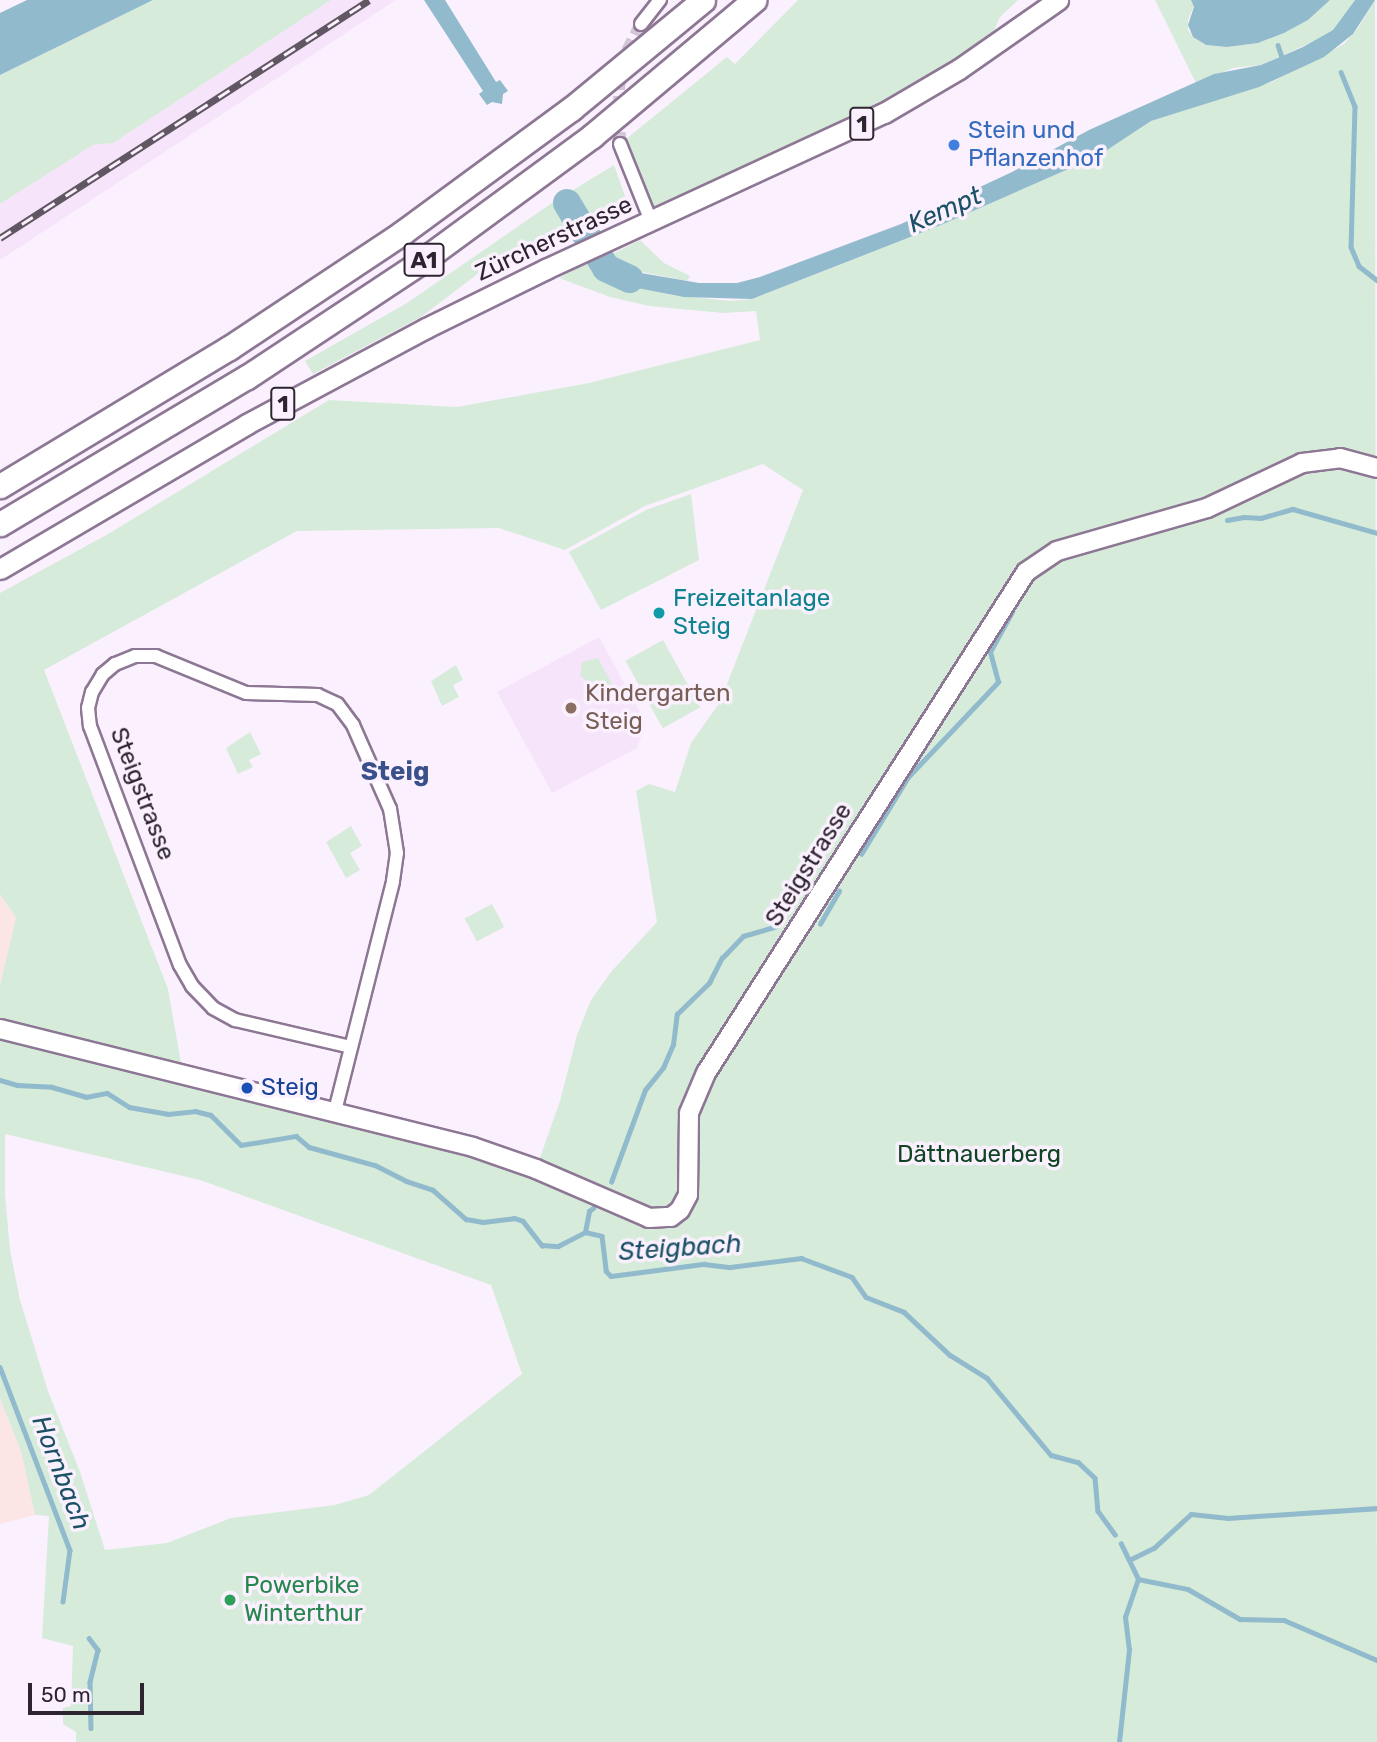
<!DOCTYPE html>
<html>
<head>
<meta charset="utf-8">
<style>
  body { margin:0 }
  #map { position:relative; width:1377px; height:1742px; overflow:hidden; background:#fbf1fe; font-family:Rubik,sans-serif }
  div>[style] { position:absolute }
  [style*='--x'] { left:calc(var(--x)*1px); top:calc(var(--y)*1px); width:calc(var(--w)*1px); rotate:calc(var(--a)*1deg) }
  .built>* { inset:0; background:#f6e4fb }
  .industrial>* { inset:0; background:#fbe5e5 }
  .green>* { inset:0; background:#d6ebda; transform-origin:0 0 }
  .water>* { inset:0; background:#91bacc }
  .stream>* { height:4.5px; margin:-2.25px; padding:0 2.25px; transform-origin:2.25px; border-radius:2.25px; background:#91bacc }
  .river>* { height:28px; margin:-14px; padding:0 14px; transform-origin:14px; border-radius:14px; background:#91bacc }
  .minor-tunnel>* { height:12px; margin-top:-6px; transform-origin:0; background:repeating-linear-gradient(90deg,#d2c8d5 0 12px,transparent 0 18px) }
  .roads { filter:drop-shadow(2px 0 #8d7794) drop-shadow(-2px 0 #8d7794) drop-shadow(0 2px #8d7794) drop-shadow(0 -2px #8d7794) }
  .minor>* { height:12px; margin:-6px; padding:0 6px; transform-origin:6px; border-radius:6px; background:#fff }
  .secondary>* { height:18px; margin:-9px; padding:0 9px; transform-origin:9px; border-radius:9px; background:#fff }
  .primary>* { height:19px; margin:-9.5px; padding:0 9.5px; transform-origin:9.5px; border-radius:9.5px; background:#fff }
  .motorway>* { height:23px; margin:-11.5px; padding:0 11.5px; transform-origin:11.5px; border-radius:11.5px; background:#fff }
  .rail>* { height:7px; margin-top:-3.5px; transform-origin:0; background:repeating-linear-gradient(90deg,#fbf1fe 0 13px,#605762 0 26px); box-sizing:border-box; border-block:2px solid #605762 }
  .dots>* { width:19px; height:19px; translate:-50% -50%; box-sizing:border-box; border:4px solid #fbf1fe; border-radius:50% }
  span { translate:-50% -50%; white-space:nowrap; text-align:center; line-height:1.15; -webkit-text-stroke:7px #fbf1fe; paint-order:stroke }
  .shield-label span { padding:2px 5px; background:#fbf1fe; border:2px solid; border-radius:5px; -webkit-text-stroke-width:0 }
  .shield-label { font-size:23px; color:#2d242f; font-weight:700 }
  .shop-label { font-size:24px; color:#366cbe }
  .left { translate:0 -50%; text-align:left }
  .street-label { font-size:24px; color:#2d242f }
  .culture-label { font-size:24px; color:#0d838f }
  .education-label { font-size:24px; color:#785e54 }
  .transit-label { font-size:24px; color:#164399 }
  .park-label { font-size:24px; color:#104523 }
  .leisure-label { font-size:24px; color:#27864d }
  .water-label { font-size:26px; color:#1b5065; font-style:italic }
  .neighbourhood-label { font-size:26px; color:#3a508a; font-weight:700 }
  .scale { position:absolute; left:28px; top:1683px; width:116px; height:32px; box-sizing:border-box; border:4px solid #2d242f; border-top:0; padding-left:9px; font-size:21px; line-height:24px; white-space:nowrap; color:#2d242f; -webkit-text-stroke:5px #fbf1fe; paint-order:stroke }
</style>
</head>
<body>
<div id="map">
  <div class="built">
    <div style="clip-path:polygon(331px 0,396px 0,0 260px,0 204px,93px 145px,113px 143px)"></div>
    <div style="clip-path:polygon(599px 637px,646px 723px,637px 748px,552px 793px,497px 692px)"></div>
  </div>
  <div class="industrial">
    <div style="clip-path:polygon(0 894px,16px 918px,0 985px)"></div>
    <div style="clip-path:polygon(0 1399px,21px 1451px,35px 1515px,0 1524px)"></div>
  </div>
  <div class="green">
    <div style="clip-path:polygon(153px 0,331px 0,113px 143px,93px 145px,0 204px,0 75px)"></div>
    <div style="clip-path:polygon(798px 0,1018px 0,1000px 17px,993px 33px,999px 41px,980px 55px,651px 221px,620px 144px,727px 57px,735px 64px)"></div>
    <div style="clip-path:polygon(1155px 0,1191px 0,1194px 6px,1188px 20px,1188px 30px,1193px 37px,1206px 45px,1227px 47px,1258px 43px,1284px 33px,1308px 20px,1330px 0,1355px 0,1333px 30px,1310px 43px,1261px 65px,1233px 68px,1196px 83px)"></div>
    <div style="clip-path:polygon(evenodd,1375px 0,1377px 1742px,76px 1742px,76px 1732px,63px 1724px,63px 1708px,71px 1706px,73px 1646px,42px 1638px,49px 1516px,35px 1515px,21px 1451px,0 1399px,0 985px,16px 918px,0 894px,0 593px,108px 534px,329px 400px,457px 407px,589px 383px,760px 340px,756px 311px,724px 313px,649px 306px,610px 297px,559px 278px,581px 266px,593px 263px,609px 280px,672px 295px,731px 301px,752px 299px,941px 225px,1098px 156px,1151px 121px,1272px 82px,1344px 44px,1358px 28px,1375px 0,763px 464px,803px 490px,720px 702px,691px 743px,675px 792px,649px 784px,636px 791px,657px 922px,611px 972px,591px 1000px,577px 1035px,560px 1101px,536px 1169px,183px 1074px,168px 989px,44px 670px,297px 531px,499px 528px,565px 550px,645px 506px,763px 464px,1375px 0,5px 1134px,200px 1180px,491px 1285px,522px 1374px,369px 1495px,335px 1505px,231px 1518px,167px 1543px,105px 1550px,80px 1472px,48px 1391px,20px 1300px,10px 1250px,5px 1194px,5px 1134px)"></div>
    <div style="clip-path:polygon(614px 165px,625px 196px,625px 205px,616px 218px,593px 230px,574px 203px,568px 203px,565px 205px,579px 236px,563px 244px,557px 232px,488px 266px,421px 317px,313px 374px,305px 361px,407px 303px,552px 203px)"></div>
    <div style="clip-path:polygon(640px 240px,664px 263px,690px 276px,687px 281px,622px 268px,607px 257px)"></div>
    <div style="clip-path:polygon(691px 494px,699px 560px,601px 610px,569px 552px,646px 510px)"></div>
    <div style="left:663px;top:640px;width:77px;height:43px;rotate:61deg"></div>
    <div style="clip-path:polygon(598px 658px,615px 690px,604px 704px,591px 698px,592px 686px,580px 675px,582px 662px)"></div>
    <div style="clip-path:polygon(456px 665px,463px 680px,453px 685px,459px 697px,442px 706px,431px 681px)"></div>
    <div style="clip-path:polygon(250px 732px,261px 754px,249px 760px,253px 767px,238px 774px,226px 748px)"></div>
    <div style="clip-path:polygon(351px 826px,362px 846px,350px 853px,360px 870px,346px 878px,326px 842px)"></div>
    <div style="left:492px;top:904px;width:26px;height:31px;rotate:62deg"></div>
  </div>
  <div class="water">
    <div style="clip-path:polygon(27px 0,153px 0,0 75px,0 13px)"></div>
    <div style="clip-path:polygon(424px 0,445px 0,496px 82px,500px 80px,508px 91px,503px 94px,502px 104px,492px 102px,487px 105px,479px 94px,483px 91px)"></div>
    <div style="clip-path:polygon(1191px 0,1330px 0,1308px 20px,1284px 33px,1258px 43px,1227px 47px,1206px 45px,1193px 37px,1188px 25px,1194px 7px)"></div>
    <div style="clip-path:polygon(1355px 0,1375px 0,1353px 34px,1324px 57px,1259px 87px,1151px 121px,1098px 156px,941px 225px,752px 299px,684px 297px,632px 287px,609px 280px,593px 263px,607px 257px,613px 264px,629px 271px,699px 283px,737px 283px,760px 277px,901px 224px,1012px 172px,1089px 130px,1214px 74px,1261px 65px,1303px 47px,1333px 30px)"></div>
  </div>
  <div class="stream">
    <div style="--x:1278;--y:45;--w:13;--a:72"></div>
    <div style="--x:1341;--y:72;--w:37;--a:68"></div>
    <div style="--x:1355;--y:106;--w:141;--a:91.6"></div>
    <div style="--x:1351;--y:247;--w:21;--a:67"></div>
    <div style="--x:1359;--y:266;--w:23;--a:38"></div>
    <div style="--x:1227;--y:520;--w:17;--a:-10"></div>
    <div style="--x:1244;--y:517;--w:17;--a:3"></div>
    <div style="--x:1261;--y:518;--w:33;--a:-16"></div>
    <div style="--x:1293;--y:509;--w:87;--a:15.9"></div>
    <div style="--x:861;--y:854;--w:90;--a:-58.6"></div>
    <div style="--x:908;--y:777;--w:131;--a:-46.5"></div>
    <div style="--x:998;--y:682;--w:31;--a:-105"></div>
    <div style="--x:990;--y:652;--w:46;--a:-61.2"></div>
    <div style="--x:820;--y:924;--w:38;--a:-60"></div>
    <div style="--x:0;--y:1080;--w:18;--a:16"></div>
    <div style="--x:17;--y:1085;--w:35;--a:3"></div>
    <div style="--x:52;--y:1087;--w:35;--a:16"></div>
    <div style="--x:86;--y:1097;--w:21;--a:-11"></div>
    <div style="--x:107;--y:1093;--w:26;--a:32"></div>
    <div style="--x:129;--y:1107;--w:40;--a:10"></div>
    <div style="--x:168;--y:1114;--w:27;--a:-6"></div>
    <div style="--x:195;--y:1111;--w:16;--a:14"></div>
    <div style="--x:211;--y:1115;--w:42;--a:45"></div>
    <div style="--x:241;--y:1145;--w:56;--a:-9.3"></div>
    <div style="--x:296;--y:1136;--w:17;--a:40"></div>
    <div style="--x:309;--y:1147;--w:68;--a:15.3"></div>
    <div style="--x:375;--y:1165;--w:35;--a:27"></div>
    <div style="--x:406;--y:1181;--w:28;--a:18"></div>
    <div style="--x:433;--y:1190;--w:44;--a:41.3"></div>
    <div style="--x:466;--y:1219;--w:17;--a:10"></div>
    <div style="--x:483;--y:1222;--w:31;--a:-7"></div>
    <div style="--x:514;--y:1218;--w:9;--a:18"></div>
    <div style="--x:523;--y:1221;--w:31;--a:52"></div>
    <div style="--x:542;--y:1245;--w:16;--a:4"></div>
    <div style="--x:558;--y:1246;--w:30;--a:-27"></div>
    <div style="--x:585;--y:1232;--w:17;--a:13"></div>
    <div style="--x:602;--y:1236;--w:35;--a:83"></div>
    <div style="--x:606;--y:1271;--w:7;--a:45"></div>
    <div style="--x:611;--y:1276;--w:94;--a:-7.4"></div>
    <div style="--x:704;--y:1264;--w:26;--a:7"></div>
    <div style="--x:730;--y:1267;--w:72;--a:-7.2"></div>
    <div style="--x:801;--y:1258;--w:54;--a:20.4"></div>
    <div style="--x:852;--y:1277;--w:24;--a:55"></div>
    <div style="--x:866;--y:1297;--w:41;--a:21.5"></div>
    <div style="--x:904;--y:1312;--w:63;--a:43.1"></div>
    <div style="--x:950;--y:1355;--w:44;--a:31.9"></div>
    <div style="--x:987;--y:1378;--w:100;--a:50.3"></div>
    <div style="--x:1051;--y:1455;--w:28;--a:15"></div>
    <div style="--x:1078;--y:1462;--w:23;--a:43"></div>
    <div style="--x:1095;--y:1478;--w:33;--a:85"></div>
    <div style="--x:1098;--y:1511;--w:29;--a:54"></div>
    <div style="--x:611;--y:1182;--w:98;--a:-69.7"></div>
    <div style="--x:645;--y:1090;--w:28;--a:-51"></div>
    <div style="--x:663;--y:1068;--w:25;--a:-67"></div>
    <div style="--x:673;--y:1045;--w:31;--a:-83"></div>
    <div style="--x:677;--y:1014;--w:45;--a:-44.1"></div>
    <div style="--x:709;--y:983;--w:28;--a:-63"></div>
    <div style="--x:722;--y:958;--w:30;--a:-46"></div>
    <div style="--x:743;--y:936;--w:35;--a:-16"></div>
    <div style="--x:585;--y:1232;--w:21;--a:-79"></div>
    <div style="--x:589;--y:1211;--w:5;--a:-37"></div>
    <div style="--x:0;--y:1367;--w:196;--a:69.1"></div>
    <div style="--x:70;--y:1550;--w:52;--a:97.7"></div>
    <div style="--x:1129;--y:1560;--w:28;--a:-26"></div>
    <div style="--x:1154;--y:1548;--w:50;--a:-42.6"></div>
    <div style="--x:1191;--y:1514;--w:37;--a:6"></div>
    <div style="--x:1228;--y:1518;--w:149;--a:-3.8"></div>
    <div style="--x:1138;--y:1579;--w:51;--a:11.3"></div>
    <div style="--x:1188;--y:1589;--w:60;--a:30"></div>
    <div style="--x:1240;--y:1619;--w:44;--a:1.3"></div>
    <div style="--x:1284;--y:1620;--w:101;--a:23.3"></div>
    <div style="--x:89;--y:1638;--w:15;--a:53"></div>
    <div style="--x:98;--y:1650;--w:33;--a:104"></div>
    <div style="--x:90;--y:1682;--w:46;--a:88.8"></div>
    <div style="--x:1119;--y:1742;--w:93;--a:-83.8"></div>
    <div style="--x:1129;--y:1650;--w:33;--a:-97"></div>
    <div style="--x:1125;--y:1617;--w:40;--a:-71.1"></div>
    <div style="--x:1138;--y:1579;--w:39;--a:-116"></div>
  </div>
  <div class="river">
    <div style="--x:567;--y:203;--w:76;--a:59"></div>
    <div style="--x:606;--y:268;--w:26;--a:25"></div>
  </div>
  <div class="minor-tunnel">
    <div style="--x:620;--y:144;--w:57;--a:-91"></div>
    <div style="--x:619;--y:87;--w:37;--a:-77"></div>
    <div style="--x:627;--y:51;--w:30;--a:-63"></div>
  </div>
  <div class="roads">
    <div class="minor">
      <div style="--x:641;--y:24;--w:31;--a:-52"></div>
      <div style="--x:620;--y:144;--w:83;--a:68.1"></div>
      <div style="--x:335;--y:1111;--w:237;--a:-75.8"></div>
      <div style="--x:393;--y:881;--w:28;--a:-82"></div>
      <div style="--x:397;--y:853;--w:45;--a:-99"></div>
      <div style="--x:390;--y:809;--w:92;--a:-113.8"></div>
      <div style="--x:353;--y:725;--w:26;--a:-127"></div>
      <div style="--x:337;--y:704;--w:21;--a:-155"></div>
      <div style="--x:318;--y:695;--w:72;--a:-178.4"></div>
      <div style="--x:246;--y:693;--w:97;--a:-157.7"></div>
      <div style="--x:156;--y:656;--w:21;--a:180"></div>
      <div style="--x:135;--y:656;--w:22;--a:158"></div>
      <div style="--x:115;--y:664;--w:16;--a:140"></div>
      <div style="--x:103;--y:674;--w:21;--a:121"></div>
      <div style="--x:92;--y:692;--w:16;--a:104"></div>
      <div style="--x:88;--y:708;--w:18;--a:84"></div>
      <div style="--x:90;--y:726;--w:255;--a:69.4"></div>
      <div style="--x:180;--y:965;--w:24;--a:60"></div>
      <div style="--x:192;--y:986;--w:30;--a:46"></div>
      <div style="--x:213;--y:1008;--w:25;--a:29"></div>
      <div style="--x:235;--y:1020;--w:119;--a:13.1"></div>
    </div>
    <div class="secondary">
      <div style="--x:0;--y:1029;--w:487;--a:14"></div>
      <div style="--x:473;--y:1147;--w:67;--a:19.2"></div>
      <div style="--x:536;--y:1169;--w:123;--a:23.4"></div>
      <div style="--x:649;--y:1218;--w:22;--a:-3"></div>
      <div style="--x:671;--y:1217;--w:11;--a:-38"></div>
      <div style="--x:680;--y:1210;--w:17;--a:-62"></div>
      <div style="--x:688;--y:1195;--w:82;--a:-89.3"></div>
      <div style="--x:689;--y:1113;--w:43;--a:-67"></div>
      <div style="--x:706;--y:1073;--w:594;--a:-57.43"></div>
      <div style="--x:1026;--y:572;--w:37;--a:-34"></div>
      <div style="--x:1057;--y:551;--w:156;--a:-16"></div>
      <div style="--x:1207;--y:508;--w:105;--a:-25.3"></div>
      <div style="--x:1302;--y:463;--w:38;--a:-7"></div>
      <div style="--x:1340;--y:458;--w:38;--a:15"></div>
    </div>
    <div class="primary">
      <div style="--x:0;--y:569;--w:286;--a:-30.4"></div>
      <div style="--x:247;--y:424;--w:203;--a:-28.2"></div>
      <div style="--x:426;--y:328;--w:134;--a:-26.2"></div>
      <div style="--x:546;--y:269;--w:372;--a:-24.8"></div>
      <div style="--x:884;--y:113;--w:87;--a:-30.4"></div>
      <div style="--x:959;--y:69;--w:121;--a:-34.9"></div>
    </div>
    <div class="motorway">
      <div style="--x:0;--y:486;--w:267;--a:-31.1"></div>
      <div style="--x:229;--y:348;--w:208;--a:-33.6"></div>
      <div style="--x:402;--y:233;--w:210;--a:-36.3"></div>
      <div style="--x:571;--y:109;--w:171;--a:-39.5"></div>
      <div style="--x:0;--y:524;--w:287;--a:-30.8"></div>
      <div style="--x:247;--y:377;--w:210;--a:-33.5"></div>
      <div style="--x:422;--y:261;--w:211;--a:-36.3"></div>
      <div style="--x:592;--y:136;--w:212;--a:-40"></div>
    </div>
  </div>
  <div class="rail">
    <div style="--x:0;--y:238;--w:439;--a:-32.8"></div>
  </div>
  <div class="dots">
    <div style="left:954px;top:145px;background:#3f7fe0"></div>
    <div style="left:659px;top:613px;background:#0f9aa8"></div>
    <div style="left:571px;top:708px;background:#8d6e63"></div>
    <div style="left:247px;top:1088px;background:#1a4fb4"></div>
    <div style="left:230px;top:1600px;background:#2e9e5b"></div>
  </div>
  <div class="shield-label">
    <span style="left:862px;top:124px">1</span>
    <span style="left:424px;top:260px">A1</span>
    <span style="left:283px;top:404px">1</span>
  </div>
  <div class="shop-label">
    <span class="left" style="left:968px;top:145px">Stein und<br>Pflanzenhof</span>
  </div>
  <div class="street-label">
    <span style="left:554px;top:239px;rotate:-25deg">Zürcherstrasse</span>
    <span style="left:142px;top:794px;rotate:69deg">Steigstrasse</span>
    <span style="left:809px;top:865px;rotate:-58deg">Steigstrasse</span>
  </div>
  <div class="culture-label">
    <span class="left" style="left:673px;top:613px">Freizeitanlage<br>Steig</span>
  </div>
  <div class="education-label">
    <span class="left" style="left:585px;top:708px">Kindergarten<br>Steig</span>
  </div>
  <div class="transit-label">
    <span class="left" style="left:261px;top:1088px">Steig</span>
  </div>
  <div class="park-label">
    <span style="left:979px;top:1155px">Dättnauerberg</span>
  </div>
  <div class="leisure-label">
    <span class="left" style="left:244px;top:1600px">Powerbike<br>Winterthur</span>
  </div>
  <div class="water-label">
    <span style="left:945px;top:210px;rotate:-24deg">Kempt</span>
    <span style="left:680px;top:1248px;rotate:-4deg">Steigbach</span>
    <span style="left:61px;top:1473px;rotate:69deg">Hornbach</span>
  </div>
  <div class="neighbourhood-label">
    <span style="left:395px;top:772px">Steig</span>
  </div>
  <div class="scale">50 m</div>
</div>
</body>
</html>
